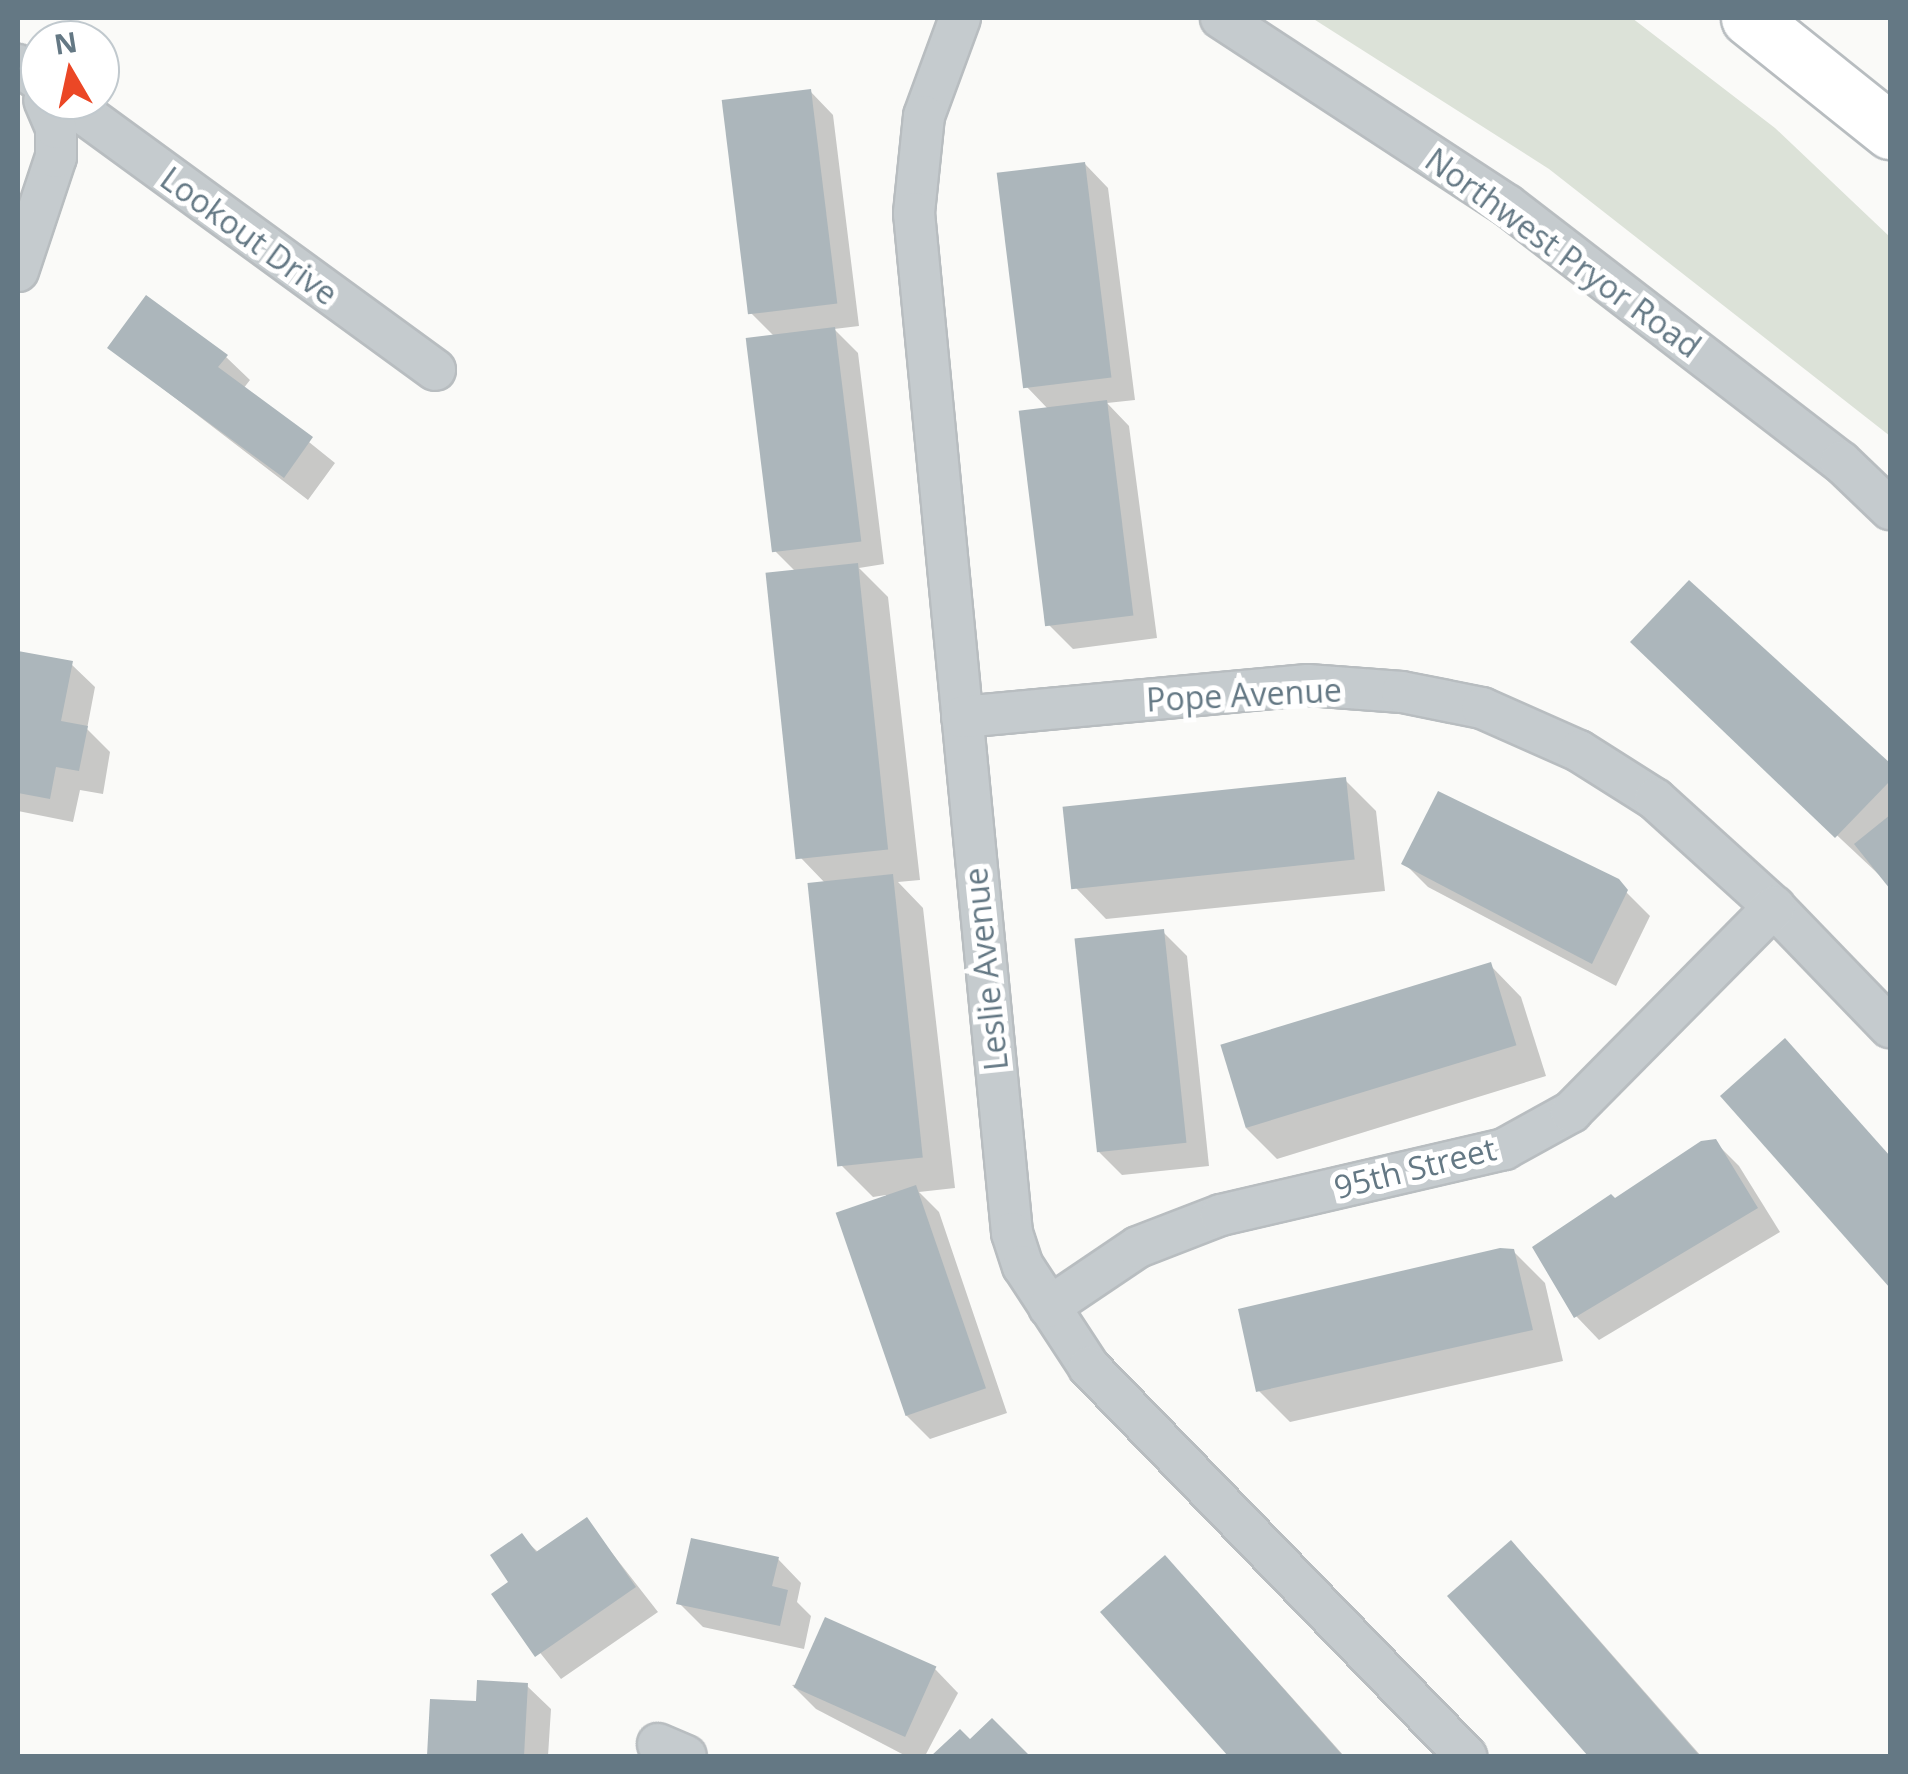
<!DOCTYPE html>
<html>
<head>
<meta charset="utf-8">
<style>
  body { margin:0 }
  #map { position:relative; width:1908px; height:1774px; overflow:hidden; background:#fafaf8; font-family:"Open Sans",sans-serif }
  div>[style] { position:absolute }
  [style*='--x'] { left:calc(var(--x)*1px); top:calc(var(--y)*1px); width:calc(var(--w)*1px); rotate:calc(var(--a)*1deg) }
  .green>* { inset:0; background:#dce2d8 }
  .shadow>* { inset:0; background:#0003 }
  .building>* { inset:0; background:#acb6bb; transform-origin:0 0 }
  .roads { filter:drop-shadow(2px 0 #b8bdc0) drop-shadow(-2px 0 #b8bdc0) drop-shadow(0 2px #b8bdc0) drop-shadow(0 -2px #b8bdc0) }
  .minor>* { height:40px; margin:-20px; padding:0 20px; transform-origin:20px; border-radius:20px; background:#c5cbce }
  .motorway>* { height:55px; margin:-27.5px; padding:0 27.5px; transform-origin:27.5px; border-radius:27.5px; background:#fff }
  span { translate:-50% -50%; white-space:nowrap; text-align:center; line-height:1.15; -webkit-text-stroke:10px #fff; paint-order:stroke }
  .street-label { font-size:32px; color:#647884 }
  .frame { position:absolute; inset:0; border:20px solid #647884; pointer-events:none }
  .north { position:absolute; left:20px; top:20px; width:100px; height:100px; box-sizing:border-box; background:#fff; border:2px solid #c1c9ce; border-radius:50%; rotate:351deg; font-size:28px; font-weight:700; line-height:40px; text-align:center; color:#647884 }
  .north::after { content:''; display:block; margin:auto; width:35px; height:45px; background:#eb4726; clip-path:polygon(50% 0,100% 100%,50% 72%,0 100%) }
</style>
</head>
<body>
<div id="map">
  <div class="green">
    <div style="clip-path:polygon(1312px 18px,1632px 18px,1775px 128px,1890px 237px,1890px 436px,1549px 169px)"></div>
  </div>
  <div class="shadow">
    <div style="clip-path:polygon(810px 91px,833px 115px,859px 326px,834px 329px,858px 353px,884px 564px,859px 568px,888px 597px,920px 880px,898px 882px,923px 908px,955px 1188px,919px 1192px,939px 1212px,1007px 1413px,930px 1439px,906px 1415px,886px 1195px,873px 1197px,841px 1165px,826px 884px,801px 858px,797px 573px,776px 552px,775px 337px,751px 313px)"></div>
    <div style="clip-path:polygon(1085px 164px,1108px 188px,1135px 400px,1107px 403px,1129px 426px,1157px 638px,1073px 649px,1049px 625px,1049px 410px,1026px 386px)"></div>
    <div style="clip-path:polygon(110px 348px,226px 357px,250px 380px,243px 389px,335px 463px,308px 500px)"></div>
    <div style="clip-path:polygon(1690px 584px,1890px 767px,1890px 885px,1664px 673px)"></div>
    <div style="clip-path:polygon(18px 653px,71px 664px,95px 687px,87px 729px,110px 752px,103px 794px,80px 790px,73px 822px,18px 811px)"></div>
    <div style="clip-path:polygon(1345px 780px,1376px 811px,1385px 891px,1106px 919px,1075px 887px)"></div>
    <div style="clip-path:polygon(1404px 863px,1626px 892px,1650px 916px,1616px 986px,1428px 887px)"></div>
    <div style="clip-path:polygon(1163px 932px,1187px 956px,1209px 1166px,1122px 1175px,1098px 1151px)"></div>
    <div style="clip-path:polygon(1490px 965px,1521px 997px,1546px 1076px,1277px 1159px,1246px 1128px)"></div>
    <div style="clip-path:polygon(1816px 1073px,1890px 1159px,1890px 1284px,1723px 1096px)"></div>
    <div style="clip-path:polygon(1715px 1142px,1739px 1166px,1780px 1232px,1599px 1340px,1576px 1316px)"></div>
    <div style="clip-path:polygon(1514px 1252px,1545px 1283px,1563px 1361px,1290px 1422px,1259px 1391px)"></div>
    <div style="clip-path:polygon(587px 1521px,658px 1612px,561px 1679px,494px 1595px,512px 1583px,522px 1537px,539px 1553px)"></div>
    <div style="clip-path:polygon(1511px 1544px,1542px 1575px,1701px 1756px,1591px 1756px,1450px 1596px)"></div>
    <div style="clip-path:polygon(778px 1559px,801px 1583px,797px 1602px,811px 1616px,804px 1649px,703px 1627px,679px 1603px)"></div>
    <div style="clip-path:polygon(1196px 1590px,1344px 1756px,1231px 1756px,1103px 1613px)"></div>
    <div style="clip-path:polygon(935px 1669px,958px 1693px,925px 1756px,906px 1756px,816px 1709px,792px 1685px)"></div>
    <div style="clip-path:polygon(527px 1686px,551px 1709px,548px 1756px,429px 1756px,432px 1701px,478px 1704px)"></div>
  </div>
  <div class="building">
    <div style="left:811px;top:89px;width:216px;height:90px;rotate:83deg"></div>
    <div style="left:1085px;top:162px;width:217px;height:89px;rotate:83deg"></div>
    <div style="clip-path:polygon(146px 295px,228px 355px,218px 367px,313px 437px,284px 478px,107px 348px)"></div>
    <div style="left:835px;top:327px;width:216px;height:90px;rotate:83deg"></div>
    <div style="left:1107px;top:400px;width:217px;height:89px;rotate:83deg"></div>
    <div style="left:858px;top:563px;width:288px;height:93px;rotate:84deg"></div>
    <div style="clip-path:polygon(1689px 580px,1890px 763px,1890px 781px,1835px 838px,1630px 642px)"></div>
    <div style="clip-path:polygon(18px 651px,73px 661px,61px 721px,88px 726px,79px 771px,56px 767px,50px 799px,18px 793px)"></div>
    <div style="left:1346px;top:777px;width:83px;height:285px;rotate:84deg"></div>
    <div style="clip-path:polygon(1438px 791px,1619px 879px,1628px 890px,1592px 964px,1401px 864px)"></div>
    <div style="clip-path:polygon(1890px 815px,1890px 889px,1854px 844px)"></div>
    <div style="left:893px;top:874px;width:285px;height:86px;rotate:84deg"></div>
    <div style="left:1164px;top:929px;width:215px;height:90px;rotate:84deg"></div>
    <div style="left:1491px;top:962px;width:87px;height:283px;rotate:73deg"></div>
    <div style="clip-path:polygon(1785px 1038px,1890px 1156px,1890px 1288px,1720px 1096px)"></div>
    <div style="clip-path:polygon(1716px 1139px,1758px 1208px,1574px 1318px,1532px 1247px,1611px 1194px,1615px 1198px,1701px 1141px)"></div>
    <div style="left:916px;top:1185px;width:215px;height:85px;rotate:71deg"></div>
    <div style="clip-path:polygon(1500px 1248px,1514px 1249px,1533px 1330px,1256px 1392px,1238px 1309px)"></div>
    <div style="clip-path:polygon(587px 1517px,636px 1587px,535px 1657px,491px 1594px,508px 1582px,490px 1555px,522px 1533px,536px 1552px)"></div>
    <div style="clip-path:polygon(691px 1538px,779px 1557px,772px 1586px,788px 1590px,780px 1626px,676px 1604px)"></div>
    <div style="clip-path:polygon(1511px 1540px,1698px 1754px,1695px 1756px,1588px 1756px,1447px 1596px)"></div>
    <div style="clip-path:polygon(1165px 1555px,1343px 1756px,1228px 1756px,1100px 1612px)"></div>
    <div style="left:825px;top:1617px;width:122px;height:77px;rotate:24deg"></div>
    <div style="clip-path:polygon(477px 1680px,528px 1683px,524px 1756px,427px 1756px,430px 1699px,476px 1701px)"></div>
    <div style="clip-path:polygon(992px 1718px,1030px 1756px,931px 1756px,960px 1729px,970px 1739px)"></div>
  </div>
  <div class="roads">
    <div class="minor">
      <div style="--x:960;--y:18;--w:104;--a:110.2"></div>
      <div style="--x:924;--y:116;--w:98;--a:95.9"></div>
      <div style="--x:914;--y:213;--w:1025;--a:84.51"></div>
      <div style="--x:1012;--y:1233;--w:35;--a:72"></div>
      <div style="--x:1023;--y:1266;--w:121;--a:56.8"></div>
      <div style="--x:1089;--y:1367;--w:542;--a:45.9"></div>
      <div style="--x:1221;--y:18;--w:342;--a:33.2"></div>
      <div style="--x:1507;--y:205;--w:421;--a:37.6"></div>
      <div style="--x:1841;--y:462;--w:68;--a:43.8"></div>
      <div style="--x:18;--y:65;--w:27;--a:36"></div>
      <div style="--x:65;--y:100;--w:458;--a:36.1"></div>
      <div style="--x:18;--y:271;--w:120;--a:-71.6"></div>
      <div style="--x:56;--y:157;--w:29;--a:-90"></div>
      <div style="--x:56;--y:128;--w:30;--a:-113"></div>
      <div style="--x:962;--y:717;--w:347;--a:-5.3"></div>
      <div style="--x:1308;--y:685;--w:94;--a:4.3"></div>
      <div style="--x:1402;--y:692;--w:82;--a:11.3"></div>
      <div style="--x:1482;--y:708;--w:106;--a:23.9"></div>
      <div style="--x:1579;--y:751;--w:90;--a:32.3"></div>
      <div style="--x:1655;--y:799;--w:161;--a:42.2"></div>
      <div style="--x:1774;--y:907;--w:167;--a:46"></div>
      <div style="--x:1049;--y:1307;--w:107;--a:-34"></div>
      <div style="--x:1138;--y:1247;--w:89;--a:-21.1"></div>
      <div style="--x:1221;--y:1215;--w:291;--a:-13.1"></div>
      <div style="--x:1504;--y:1149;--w:77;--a:-28.9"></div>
      <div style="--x:1571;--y:1112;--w:289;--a:-45.3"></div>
      <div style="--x:658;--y:1744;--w:30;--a:23"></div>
    </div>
    <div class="motorway">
      <div style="--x:1749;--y:18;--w:181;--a:38.7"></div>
    </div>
  </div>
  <div class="street-label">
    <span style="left:249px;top:236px;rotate:36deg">Lookout Drive</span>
    <span style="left:1563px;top:253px;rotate:36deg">Northwest Pryor Road</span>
    <span style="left:1244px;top:695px;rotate:-3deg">Pope Avenue</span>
    <span style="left:986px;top:969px;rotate:-96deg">Leslie Avenue</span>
    <span style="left:1415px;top:1168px;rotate:-14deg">95th Street</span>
  </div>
  <div class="frame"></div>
  <div class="north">N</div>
</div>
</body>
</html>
